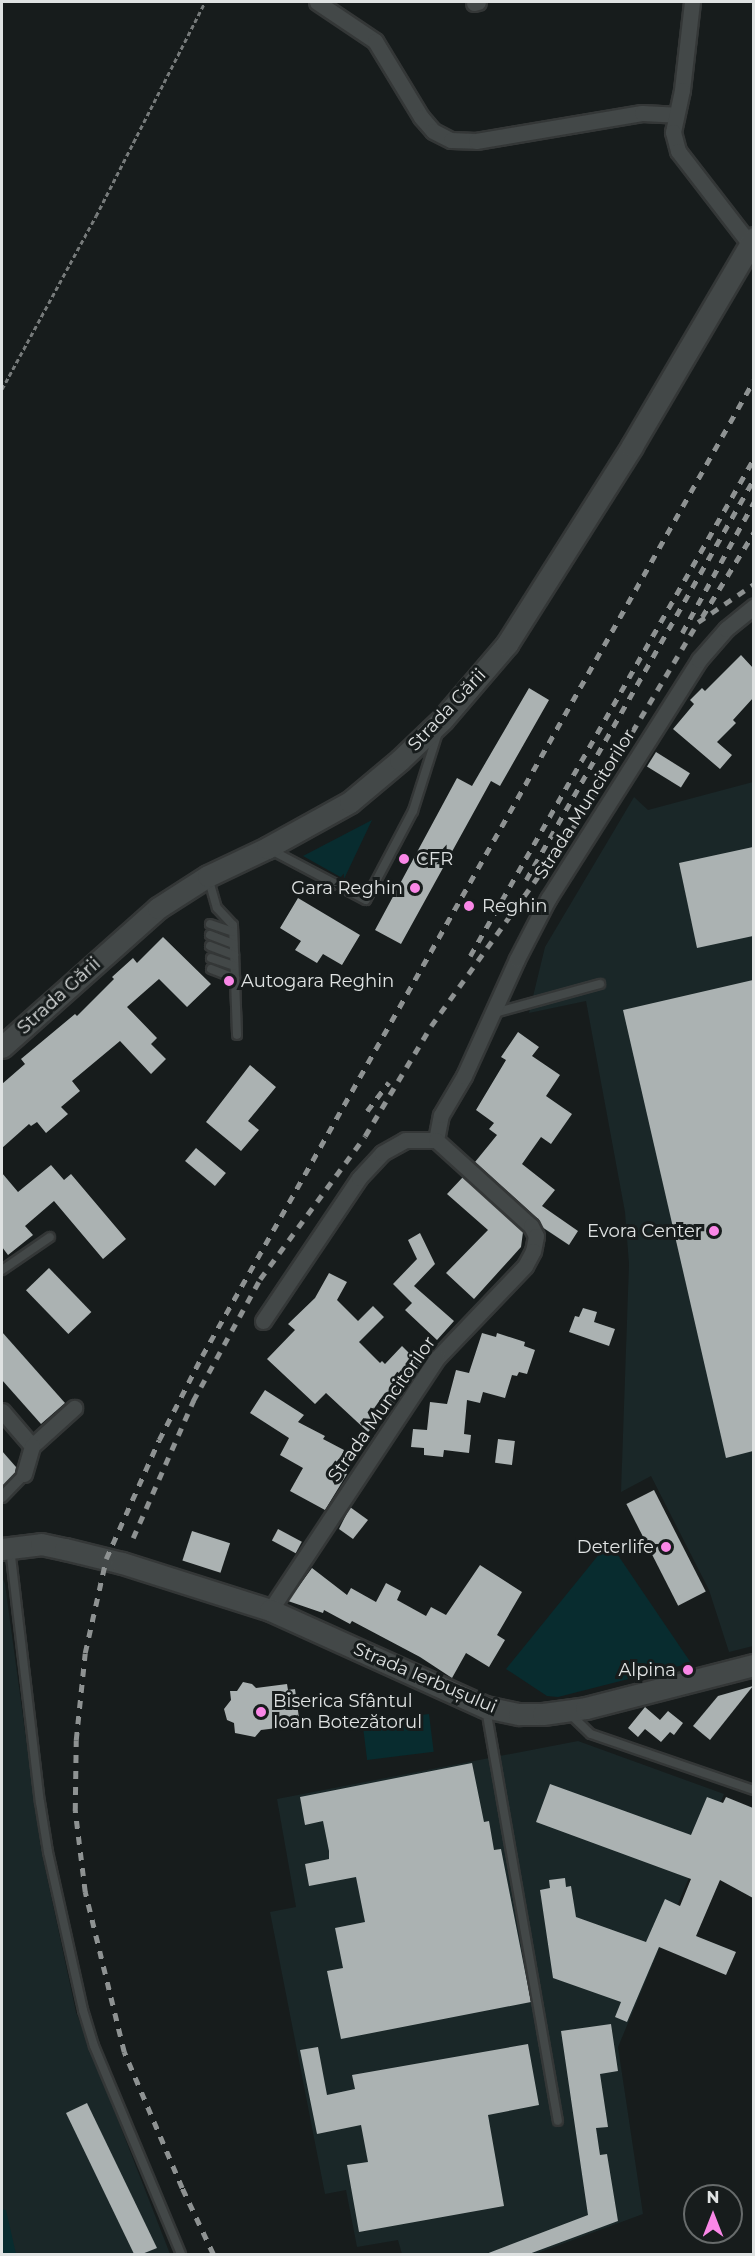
<!DOCTYPE html>
<html>
<head>
<meta charset="utf-8">
<style>
  body { margin:0 }
  #map { position:relative; width:755px; height:2256px; overflow:hidden; background:#171c1c; font-family:Montserrat,sans-serif }
  div>[style] { position:absolute }
  [style*='--x'] { left:calc(var(--x)*1px); top:calc(var(--y)*1px); width:calc(var(--w)*1px); rotate:calc(var(--a)*1deg) }
  .built>* { inset:0; background:#1a2728 }
  .green>* { inset:0; background:#082c2f; transform-origin:0 0 }
  .building>* { inset:0; background:#abb2b2; transform-origin:0 0 }
  .path>* { height:3px; margin-top:-1.5px; transform-origin:0; background:repeating-linear-gradient(90deg,#767a7a 0 4.5px,transparent 0 7.5px) }
  .roads { filter:drop-shadow(2px 0 #343737) drop-shadow(-2px 0 #343737) drop-shadow(0 2px #343737) drop-shadow(0 -2px #343737) }
  .service>* { height:8px; margin:-4px; padding:0 4px; transform-origin:4px; border-radius:4px; background:#434848 }
  .pedestrian>* { height:10px; margin:-5px; padding:0 5px; transform-origin:5px; border-radius:5px; background:#434848 }
  .minor>* { height:15px; margin:-7.5px; padding:0 7.5px; transform-origin:7.5px; border-radius:7.5px; background:#434848 }
  .secondary>* { height:21px; margin:-10.5px; padding:0 10.5px; transform-origin:10.5px; border-radius:10.5px; background:#434848 }
  .rail>* { height:4.5px; margin-top:-2.25px; transform-origin:0; background:repeating-linear-gradient(90deg,#8e9292 0 8px,transparent 0 16px) }
  .dots>* { width:16px; height:16px; translate:-50% -50%; box-sizing:border-box; border:3px solid #171c1c; border-radius:50% }
  span { translate:-50% -50%; white-space:nowrap; text-align:center; line-height:1.15; -webkit-text-stroke:6px #171c1c; paint-order:stroke }
  .street-label { font-size:18px; color:#dfe2e2 }
  .poi-label { font-size:18px; color:#dfe2e2 }
  .left { translate:0 -50%; text-align:left }
  .right { translate:-100% -50%; text-align:right }
  .frame { position:absolute; inset:0; border:3px solid #dfe2e2; pointer-events:none }
  .north { position:absolute; left:683px; top:2184px; width:60px; height:60px; box-sizing:border-box; background:#171c1c; border:2px solid #676b6b; border-radius:50%; rotate:0deg; font-size:16px; font-weight:700; line-height:24px; text-align:center; color:#dfe2e2 }
  .north::after { content:''; display:block; margin:auto; width:21px; height:27px; background:#fa87e7; clip-path:polygon(50% 0,100% 100%,50% 72%,0 100%) }
</style>
</head>
<body>
<div id="map">
  <div class="built">
    <div style="clip-path:polygon(753px 782px,753px 1646px,729px 1652px,709px 1590px,651px 1476px,621px 1492px,629px 1264px,625px 1212px,586px 1001px,529px 1013px,545px 947px,634px 797px,648px 810px)"></div>
    <div style="clip-path:polygon(2px 1576px,5px 1584px,41px 1849px,76px 2012px,170px 2254px,2px 2254px)"></div>
    <div style="clip-path:polygon(578px 1741px,724px 1794px,618px 2047px,643px 2214px,535px 2254px,402px 2254px,398px 2240px,357px 2247px,346px 2190px,325px 2194px,270px 1912px,296px 1907px,277px 1799px)"></div>
  </div>
  <div class="green">
    <div style="clip-path:polygon(372px 820px,344px 879px,303px 856px)"></div>
    <div style="clip-path:polygon(609px 1542px,691px 1663px,558px 1697px,547px 1696px,506px 1669px)"></div>
    <div style="left:429px;top:1714px;width:38px;height:67px;rotate:83deg"></div>
    <div style="clip-path:polygon(2px 2209px,6px 2210px,16px 2254px,2px 2254px)"></div>
  </div>
  <div class="building">
    <div style="clip-path:polygon(741px 655px,753px 668px,753px 698px,733px 720px,736px 723px,717px 742px,732px 755px,720px 769px,673px 729px,694px 704px,690px 700px,702px 688px,705px 691px)"></div>
    <div style="clip-path:polygon(529px 688px,549px 700px,500px 786px,491px 781px,401px 944px,375px 930px,457px 778px,472px 786px)"></div>
    <div style="left:656px;top:752px;width:40px;height:17px;rotate:32deg"></div>
    <div style="clip-path:polygon(753px 847px,753px 936px,697px 948px,679px 863px)"></div>
    <div style="clip-path:polygon(298px 898px,360px 935px,342px 965px,323px 954px,317px 963px,295px 950px,301px 941px,280px 928px)"></div>
    <div style="clip-path:polygon(163px 937px,211px 984px,187px 1007px,159px 979px,127px 1007px,157px 1038px,151px 1044px,166px 1059px,151px 1074px,120px 1041px,72px 1081px,80px 1091px,61px 1107px,68px 1114px,46px 1133px,37px 1122px,31px 1126px,29px 1124px,2px 1148px,2px 1084px,25px 1064px,21px 1059px,75px 1014px,77px 1016px,114px 979px,112px 977px,133px 958px,137px 963px)"></div>
    <div style="clip-path:polygon(753px 980px,753px 1451px,726px 1458px,623px 1010px)"></div>
    <div style="clip-path:polygon(518px 1032px,539px 1047px,532px 1056px,560px 1075px,546px 1096px,572px 1114px,551px 1144px,541px 1137px,522px 1164px,555px 1190px,542px 1206px,578px 1231px,569px 1245px,542px 1227px,538px 1219px,475px 1162px,497px 1135px,489px 1129px,494px 1123px,476px 1110px,506px 1060px,501px 1057px)"></div>
    <div style="clip-path:polygon(250px 1065px,276px 1087px,248px 1121px,259px 1130px,241px 1151px,206px 1122px)"></div>
    <div style="left:196px;top:1148px;width:39px;height:17px;rotate:40deg"></div>
    <div style="clip-path:polygon(51px 1165px,64px 1180px,71px 1174px,126px 1239px,103px 1259px,54px 1201px,25px 1226px,33px 1235px,8px 1255px,2px 1247px,2px 1173px,18px 1192px)"></div>
    <div style="clip-path:polygon(463px 1177px,523px 1232px,521px 1247px,474px 1299px,446px 1273px,488px 1230px,447px 1194px)"></div>
    <div style="clip-path:polygon(420px 1233px,435px 1264px,414px 1286px,454px 1321px,437px 1340px,405px 1310px,412px 1303px,393px 1284px,417px 1259px,408px 1240px)"></div>
    <div style="left:49px;top:1268px;width:61px;height:32px;rotate:46deg"></div>
    <div style="clip-path:polygon(329px 1273px,347px 1282px,337px 1300px,358px 1321px,373px 1306px,384px 1317px,359px 1342px,380px 1363px,382px 1361px,385px 1364px,402px 1346px,421px 1365px,395px 1404px,368px 1432px,326px 1393px,315px 1404px,267px 1359px,295px 1330px,288px 1324px,315px 1298px)"></div>
    <div style="clip-path:polygon(583px 1308px,597px 1312px,594px 1322px,615px 1329px,609px 1346px,569px 1332px,575px 1316px,579px 1317px)"></div>
    <div style="clip-path:polygon(2px 1332px,65px 1403px,41px 1424px,2px 1380px)"></div>
    <div style="clip-path:polygon(482px 1333px,496px 1337px,497px 1333px,525px 1342px,524px 1346px,535px 1350px,527px 1374px,519px 1372px,517px 1376px,512px 1375px,505px 1398px,483px 1392px,480px 1403px,467px 1400px,464px 1434px,471px 1435px,469px 1453px,444px 1450px,443px 1457px,424px 1455px,424px 1448px,411px 1447px,413px 1429px,427px 1430px,430px 1402px,447px 1404px,456px 1370px,469px 1373px)"></div>
    <div style="clip-path:polygon(265px 1390px,304px 1415px,298px 1422px,325px 1436px,323px 1439px,344px 1450px,342px 1455px,347px 1458px,341px 1470px,347px 1474px,325px 1510px,290px 1491px,303px 1468px,280px 1455px,289px 1438px,250px 1413px)"></div>
    <div style="left:498px;top:1439px;width:17px;height:24px;rotate:7deg"></div>
    <div style="clip-path:polygon(2px 1451px,16px 1467px,15px 1473px,2px 1487px)"></div>
    <div style="left:654px;top:1490px;width:114px;height:31px;rotate:63deg"></div>
    <div style="clip-path:polygon(350px 1507px,368px 1520px,353px 1539px,339px 1529px)"></div>
    <div style="left:278px;top:1529px;width:27px;height:13px;rotate:28deg"></div>
    <div style="left:192px;top:1531px;width:40px;height:31px;rotate:18deg"></div>
    <div style="clip-path:polygon(480px 1565px,522px 1592px,497px 1635px,505px 1640px,489px 1667px,466px 1653px,452px 1678px,420px 1657px,352px 1621px,350px 1624px,324px 1610px,323px 1613px,288px 1601px,312px 1568px,347px 1595px,351px 1588px,376px 1602px,386px 1583px,401px 1591px,397px 1600px,426px 1616px,431px 1607px,446px 1615px)"></div>
    <div style="clip-path:polygon(243px 1682px,252px 1684px,256px 1688px,287px 1684px,288px 1690px,295px 1689px,299px 1718px,292px 1718px,293px 1726px,261px 1730px,255px 1737px,235px 1733px,234px 1723px,227px 1720px,224px 1709px,231px 1700px,230px 1691px,237px 1691px)"></div>
    <div style="clip-path:polygon(753px 1686px,710px 1740px,693px 1726px,718px 1696px)"></div>
    <div style="clip-path:polygon(645px 1707px,660px 1720px,668px 1711px,683px 1723px,674px 1735px,670px 1732px,661px 1742px,645px 1729px,638px 1737px,628px 1728px)"></div>
    <div style="clip-path:polygon(472px 1763px,484px 1822px,489px 1821px,494px 1850px,501px 1849px,531px 2002px,341px 2039px,327px 1971px,343px 1968px,335px 1928px,365px 1922px,356px 1877px,309px 1886px,305px 1864px,329px 1859px,329px 1851px,323px 1821px,305px 1825px,300px 1797px)"></div>
    <div style="clip-path:polygon(550px 1784px,691px 1835px,707px 1797px,723px 1803px,726px 1797px,753px 1808px,753px 1898px,720px 1880px,696px 1936px,736px 1952px,726px 1975px,659px 1947px,627px 2022px,615px 2017px,621px 2002px,553px 1978px,540px 1890px,550px 1888px,549px 1880px,565px 1878px,566px 1887px,571px 1886px,576px 1917px,646px 1942px,665px 1899px,680px 1906px,691px 1879px,536px 1822px)"></div>
    <div style="clip-path:polygon(611px 2024px,618px 2071px,600px 2074px,608px 2127px,596px 2128px,600px 2155px,607px 2154px,618px 2221px,529px 2254px,486px 2254px,588px 2215px,561px 2031px)"></div>
    <div style="clip-path:polygon(528px 2044px,539px 2105px,488px 2115px,504px 2206px,359px 2232px,347px 2165px,368px 2162px,361px 2125px,317px 2134px,300px 2050px,318px 2047px,327px 2095px,355px 2089px,352px 2075px)"></div>
    <div style="clip-path:polygon(87px 2103px,157px 2248px,142px 2254px,134px 2254px,66px 2113px)"></div>
  </div>
  <div class="path">
    <div style="--x:2;--y:389;--w:197;--a:-61.5"></div>
    <div style="--x:96;--y:216;--w:240;--a:-63"></div>
  </div>
  <div class="roads">
    <div class="service">
      <div style="--x:271;--y:850;--w:107;--a:27.8"></div>
      <div style="--x:366;--y:900;--w:101;--a:-62.2"></div>
      <div style="--x:413;--y:811;--w:83;--a:-72.4"></div>
      <div style="--x:208;--y:877;--w:32;--a:74"></div>
      <div style="--x:217;--y:908;--w:23;--a:47"></div>
      <div style="--x:233;--y:925;--w:110;--a:87.9"></div>
      <div style="--x:210;--y:924;--w:24;--a:19"></div>
      <div style="--x:210;--y:935;--w:25;--a:21"></div>
      <div style="--x:210;--y:946;--w:26;--a:21"></div>
      <div style="--x:211;--y:958;--w:24;--a:19"></div>
      <div style="--x:211;--y:969;--w:26;--a:21"></div>
      <div style="--x:494;--y:1013;--w:110;--a:-15.3"></div>
      <div style="--x:2;--y:1270;--w:58;--a:-34.5"></div>
      <div style="--x:10;--y:1548;--w:256;--a:83.3"></div>
      <div style="--x:40;--y:1802;--w:51;--a:80.9"></div>
      <div style="--x:48;--y:1852;--w:162;--a:77.5"></div>
      <div style="--x:83;--y:2010;--w:38;--a:73"></div>
      <div style="--x:94;--y:2046;--w:225;--a:67.3"></div>
      <div style="--x:486;--y:1709;--w:418;--a:80.1"></div>
      <div style="--x:569;--y:1713;--w:30;--a:44"></div>
      <div style="--x:591;--y:1734;--w:172;--a:19"></div>
    </div>
    <div class="pedestrian">
      <div style="--x:2;--y:1497;--w:32;--a:-46"></div>
    </div>
    <div class="minor">
      <div style="--x:317;--y:2;--w:70;--a:33.9"></div>
      <div style="--x:375;--y:41;--w:89;--a:58.8"></div>
      <div style="--x:421;--y:117;--w:18;--a:49"></div>
      <div style="--x:433;--y:131;--w:20;--a:27"></div>
      <div style="--x:451;--y:140;--w:25;--a:2"></div>
      <div style="--x:476;--y:141;--w:168;--a:-9.6"></div>
      <div style="--x:642;--y:113;--w:34;--a:3"></div>
      <div style="--x:692;--y:2;--w:89;--a:96.5"></div>
      <div style="--x:682;--y:90;--w:43;--a:102.1"></div>
      <div style="--x:673;--y:132;--w:20;--a:75"></div>
      <div style="--x:678;--y:151;--w:118;--a:52.3"></div>
      <div style="--x:474;--y:3;--w:4;--a:-14"></div>
      <div style="--x:436;--y:1140;--w:25;--a:-79"></div>
      <div style="--x:441;--y:1115;--w:45;--a:-59.5"></div>
      <div style="--x:464;--y:1076;--w:128;--a:-65.6"></div>
      <div style="--x:517;--y:959;--w:68;--a:-62.7"></div>
      <div style="--x:548;--y:899;--w:283;--a:-57.7"></div>
      <div style="--x:699;--y:660;--w:41;--a:-48.9"></div>
      <div style="--x:726;--y:629;--w:36;--a:-39"></div>
      <div style="--x:263;--y:1321;--w:172;--a:-56.1"></div>
      <div style="--x:359;--y:1178;--w:34;--a:-47"></div>
      <div style="--x:382;--y:1153;--w:26;--a:-29"></div>
      <div style="--x:405;--y:1140;--w:31;--a:0"></div>
      <div style="--x:436;--y:1140;--w:128;--a:42.2"></div>
      <div style="--x:531;--y:1226;--w:11;--a:63"></div>
      <div style="--x:536;--y:1236;--w:15;--a:101"></div>
      <div style="--x:533;--y:1251;--w:17;--a:118"></div>
      <div style="--x:525;--y:1266;--w:127;--a:133.7"></div>
      <div style="--x:437;--y:1358;--w:302;--a:123.5"></div>
      <div style="--x:2;--y:1411;--w:46;--a:49.4"></div>
      <div style="--x:32;--y:1446;--w:57;--a:-42.1"></div>
      <div style="--x:24;--y:1474;--w:29;--a:-74"></div>
    </div>
    <div class="secondary">
      <div style="--x:2;--y:1047;--w:209;--a:-41.7"></div>
      <div style="--x:158;--y:908;--w:59;--a:-32.6"></div>
      <div style="--x:208;--y:876;--w:65;--a:-25.4"></div>
      <div style="--x:267;--y:848;--w:95;--a:-29"></div>
      <div style="--x:350;--y:802;--w:65;--a:-40"></div>
      <div style="--x:400;--y:760;--w:59;--a:-43.6"></div>
      <div style="--x:443;--y:719;--w:99;--a:-49.5"></div>
      <div style="--x:507;--y:644;--w:234;--a:-57.7"></div>
      <div style="--x:632;--y:446;--w:241;--a:-59.6"></div>
      <div style="--x:2;--y:1549;--w:39;--a:-7"></div>
      <div style="--x:41;--y:1544;--w:25;--a:12"></div>
      <div style="--x:65;--y:1549;--w:59;--a:13.8"></div>
      <div style="--x:122;--y:1563;--w:155;--a:17.6"></div>
      <div style="--x:270;--y:1610;--w:236;--a:24.3"></div>
      <div style="--x:485;--y:1707;--w:35;--a:12"></div>
      <div style="--x:519;--y:1714;--w:24;--a:0"></div>
      <div style="--x:543;--y:1714;--w:43;--a:-7.9"></div>
      <div style="--x:586;--y:1708;--w:173;--a:-14.4"></div>
    </div>
  </div>
  <div class="rail">
    <div style="--x:702;--y:617;--w:100;--a:-58.5"></div>
    <div style="--x:682;--y:633;--w:149;--a:-61.2"></div>
    <div style="--x:526;--y:880;--w:462;--a:-60.4"></div>
    <div style="--x:470;--y:956;--w:573;--a:-60.3"></div>
    <div style="--x:367;--y:1111;--w:36;--a:-53"></div>
    <div style="--x:133;--y:1538;--w:150;--a:-66.3"></div>
    <div style="--x:193;--y:1401;--w:139;--a:-61.2"></div>
    <div style="--x:260;--y:1279;--w:177;--a:-53.7"></div>
    <div style="--x:365;--y:1136;--w:128;--a:-59"></div>
    <div style="--x:431;--y:1026;--w:261;--a:-54.4"></div>
    <div style="--x:583;--y:814;--w:224;--a:-59.1"></div>
    <div style="--x:698;--y:622;--w:68;--a:-34.2"></div>
    <div style="--x:213;--y:2254;--w:73;--a:-115.2"></div>
    <div style="--x:182;--y:2188;--w:148;--a:-113.1"></div>
    <div style="--x:124;--y:2052;--w:165;--a:-103.7"></div>
    <div style="--x:85;--y:1892;--w:82;--a:-97"></div>
    <div style="--x:75;--y:1811;--w:71;--a:-89.2"></div>
    <div style="--x:76;--y:1740;--w:87;--a:-84.1"></div>
    <div style="--x:85;--y:1653;--w:96;--a:-77.4"></div>
    <div style="--x:106;--y:1559;--w:130;--a:-66"></div>
    <div style="--x:159;--y:1440;--w:94;--a:-62.9"></div>
    <div style="--x:202;--y:1356;--w:1121;--a:-60.51"></div>
  </div>
  <div class="dots">
    <div style="left:404px;top:859px;background:#fa87e7"></div>
    <div style="left:415px;top:888px;background:#fa87e7"></div>
    <div style="left:469px;top:906px;background:#fa87e7"></div>
    <div style="left:229px;top:981px;background:#fa87e7"></div>
    <div style="left:714px;top:1231px;background:#fa87e7"></div>
    <div style="left:666px;top:1547px;background:#fa87e7"></div>
    <div style="left:688px;top:1670px;background:#fa87e7"></div>
    <div style="left:261px;top:1712px;background:#fa87e7"></div>
  </div>
  <div class="street-label">
    <span style="left:447px;top:710px;rotate:-47deg">Strada Gării</span>
    <span style="left:585px;top:804px;rotate:-58deg">Strada Muncitorilor</span>
    <span style="left:59px;top:996px;rotate:-42deg">Strada Gării</span>
    <span style="left:382px;top:1409px;rotate:-55deg">Strada Muncitorilor</span>
    <span style="left:425px;top:1678px;rotate:23deg">Strada Ierbușului</span>
  </div>
  <div class="poi-label">
    <span class="left" style="left:416px;top:859px">CFR</span>
    <span class="right" style="left:403px;top:888px">Gara Reghin</span>
    <span class="left" style="left:482px;top:906px">Reghin</span>
    <span class="left" style="left:241px;top:981px">Autogara Reghin</span>
    <span class="right" style="left:702px;top:1231px">Evora Center</span>
    <span class="right" style="left:654px;top:1547px">Deterlife</span>
    <span class="right" style="left:676px;top:1670px">Alpina</span>
    <span class="left" style="left:273px;top:1712px">Biserica Sfântul<br>Ioan Botezătorul</span>
  </div>
  <div class="frame"></div>
  <div class="north">N</div>
</div>
</body>
</html>
